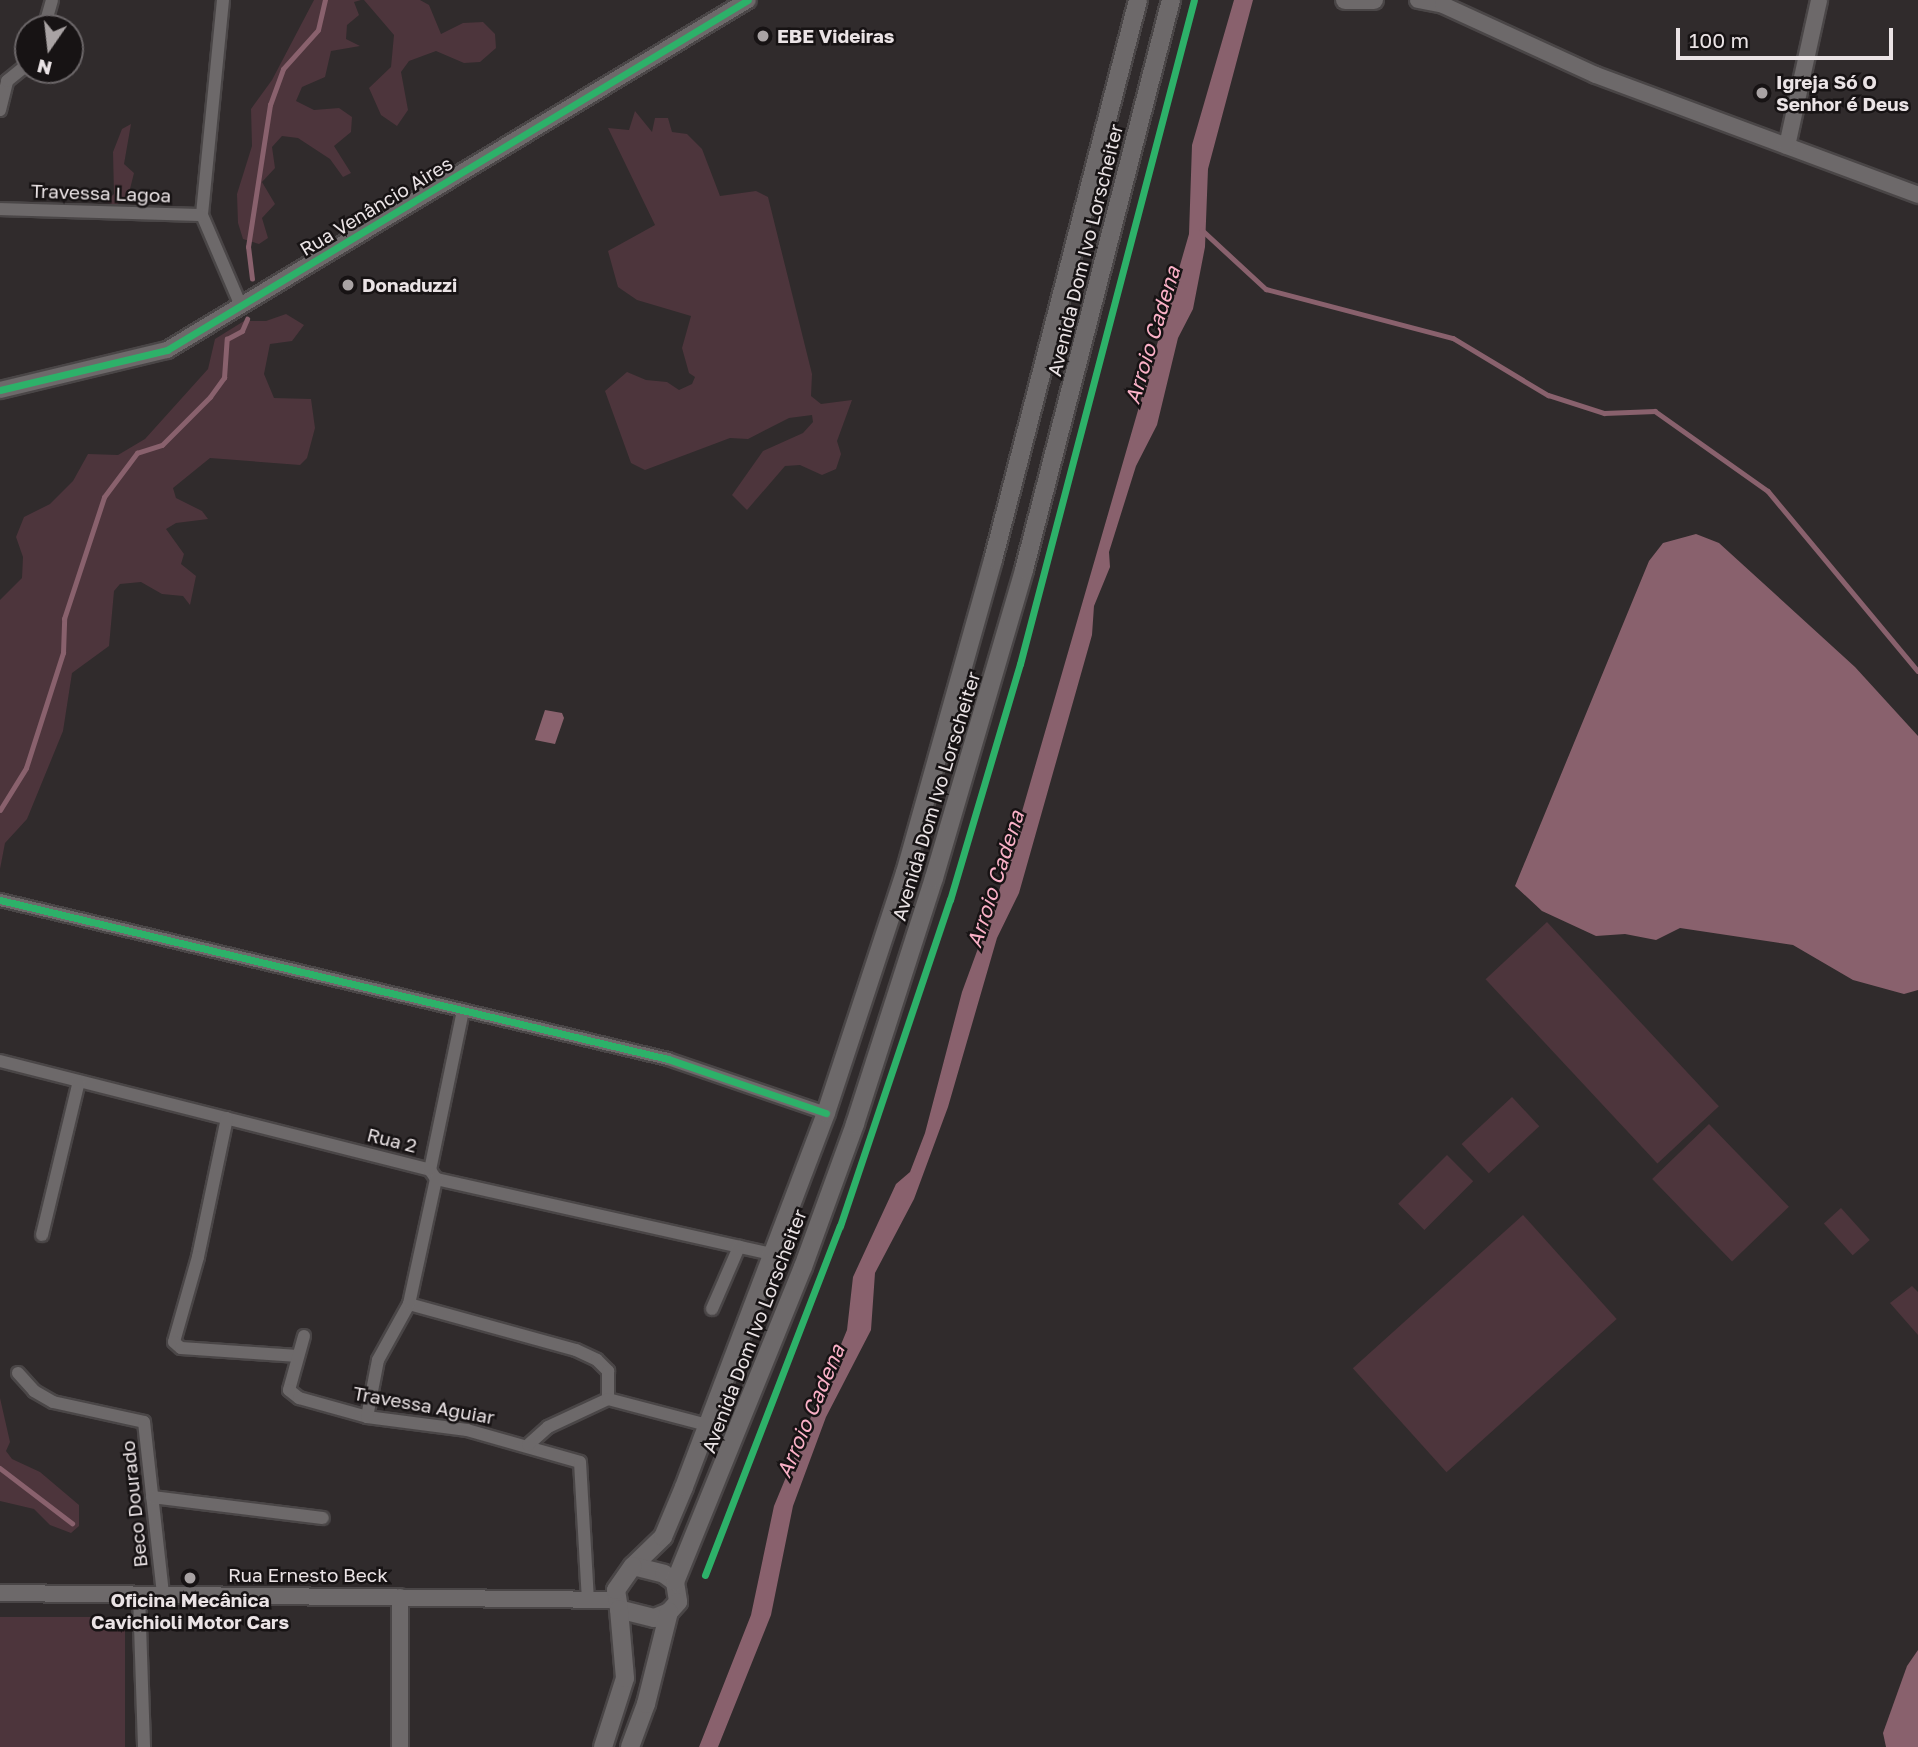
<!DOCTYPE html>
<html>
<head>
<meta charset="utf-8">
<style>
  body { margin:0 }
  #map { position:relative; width:1918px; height:1747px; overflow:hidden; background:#302b2c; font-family:"Golos Text",sans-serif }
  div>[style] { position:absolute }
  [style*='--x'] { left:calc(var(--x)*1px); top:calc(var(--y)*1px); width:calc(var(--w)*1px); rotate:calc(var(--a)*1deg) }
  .green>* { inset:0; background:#4d353c; transform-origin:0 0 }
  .water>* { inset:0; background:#89616d }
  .stream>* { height:4.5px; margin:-2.25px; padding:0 2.25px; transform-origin:2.25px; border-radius:2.25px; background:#89616d }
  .roads { filter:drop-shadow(2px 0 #4a4647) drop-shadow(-2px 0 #4a4647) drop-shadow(0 2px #4a4647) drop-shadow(0 -2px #4a4647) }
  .minor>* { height:12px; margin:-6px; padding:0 6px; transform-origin:6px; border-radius:6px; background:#6d696a }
  .tertiary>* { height:16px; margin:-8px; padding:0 8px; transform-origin:8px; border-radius:8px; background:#6d696a }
  .secondary>* { height:18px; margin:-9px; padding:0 9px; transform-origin:9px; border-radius:9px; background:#6d696a }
  .cycleway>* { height:7px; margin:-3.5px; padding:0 3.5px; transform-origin:3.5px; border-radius:3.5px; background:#2db169 }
  .dots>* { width:19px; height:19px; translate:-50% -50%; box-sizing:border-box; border:4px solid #171314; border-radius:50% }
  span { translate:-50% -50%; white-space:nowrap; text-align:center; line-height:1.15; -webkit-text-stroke:5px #171314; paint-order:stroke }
  .poi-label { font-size:19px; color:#eae3e5; font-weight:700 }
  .left { translate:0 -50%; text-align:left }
  .street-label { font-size:19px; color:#eae3e5 }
  .water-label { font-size:21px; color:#fbb1c7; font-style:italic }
  .north { position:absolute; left:14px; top:14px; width:70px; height:70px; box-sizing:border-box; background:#171314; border:2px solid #6b6668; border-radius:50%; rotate:194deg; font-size:19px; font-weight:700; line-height:28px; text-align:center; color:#eae3e5 }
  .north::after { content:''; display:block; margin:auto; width:24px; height:32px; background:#a9a3a4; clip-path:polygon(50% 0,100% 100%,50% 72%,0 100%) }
  .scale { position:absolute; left:1676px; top:28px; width:217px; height:32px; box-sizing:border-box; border:4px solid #eae3e5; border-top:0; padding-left:9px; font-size:21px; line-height:24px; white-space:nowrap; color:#eae3e5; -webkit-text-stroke:5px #171314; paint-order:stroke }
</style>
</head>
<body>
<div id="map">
  <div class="green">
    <div style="clip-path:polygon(314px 0,361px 0,354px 2px,359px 15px,347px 25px,346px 39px,360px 46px,331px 51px,325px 77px,302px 87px,296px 101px,314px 110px,339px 108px,352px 117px,351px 132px,334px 146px,351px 173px,343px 177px,330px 159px,298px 138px,282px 136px,272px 147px,275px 168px,262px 182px,275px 204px,262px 218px,268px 238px,259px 244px,243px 239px,238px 223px,237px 194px,252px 146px,251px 109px,272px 80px)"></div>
    <div style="clip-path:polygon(364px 0,420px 0,429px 5px,441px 34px,463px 23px,483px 22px,495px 34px,496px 48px,480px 62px,464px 63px,436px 51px,409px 61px,401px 72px,408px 110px,397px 126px,381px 115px,369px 88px,391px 67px,394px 35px)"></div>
    <div style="clip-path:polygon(635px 111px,652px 132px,655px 118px,668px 118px,672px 132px,687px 134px,702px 149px,720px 196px,756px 191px,768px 197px,812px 374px,811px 396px,821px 404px,852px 400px,837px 441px,841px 454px,836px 469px,822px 475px,800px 465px,785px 466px,747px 510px,732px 495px,763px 451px,803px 433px,813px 422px,812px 415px,789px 418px,748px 439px,730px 438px,645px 470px,631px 463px,605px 391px,627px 372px,646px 380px,667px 382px,679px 390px,692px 384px,695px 377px,689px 373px,682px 348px,691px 316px,637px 300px,618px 287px,608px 251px,655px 225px,608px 128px,629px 130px)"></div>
    <div style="clip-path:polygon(131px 124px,124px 164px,134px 173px,128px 197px,116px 205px,105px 202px,114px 194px,113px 152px,122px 129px)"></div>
    <div style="clip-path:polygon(286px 314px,304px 325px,292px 341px,270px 344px,264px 374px,274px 398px,311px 399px,315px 428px,307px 458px,300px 465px,210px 458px,173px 488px,176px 498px,202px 511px,208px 519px,176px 523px,166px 529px,184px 554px,181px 564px,196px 576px,190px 605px,183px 596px,162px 594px,141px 582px,120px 584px,114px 591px,109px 646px,72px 673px,63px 731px,27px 819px,5px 843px,0 869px,0 600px,22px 578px,23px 557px,16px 537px,24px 517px,50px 504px,73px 481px,88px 454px,118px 455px,145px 439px,208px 369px,215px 339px,244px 321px,266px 321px)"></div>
    <div style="left:1547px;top:922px;width:252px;height:84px;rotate:47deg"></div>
    <div style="left:1512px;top:1097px;width:40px;height:69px;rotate:47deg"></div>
    <div style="left:1709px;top:1124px;width:115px;height:79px;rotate:46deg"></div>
    <div style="left:1447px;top:1155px;width:37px;height:69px;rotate:45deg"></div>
    <div style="left:1841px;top:1208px;width:43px;height:23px;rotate:48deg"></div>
    <div style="left:1523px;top:1215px;width:140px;height:229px;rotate:48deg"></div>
    <div style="clip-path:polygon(1912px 1286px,1918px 1292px,1918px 1335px,1890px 1303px)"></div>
    <div style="clip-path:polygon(0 1398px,10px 1442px,6px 1451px,12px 1459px,40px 1472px,79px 1505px,79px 1526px,71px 1533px,50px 1525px,34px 1509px,0 1501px)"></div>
    <div style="left:0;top:1617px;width:125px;height:130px"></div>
  </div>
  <div class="water">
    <div style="clip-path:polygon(1234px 0,1253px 0,1208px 169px,1205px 247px,1193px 309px,1178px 338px,1157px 425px,1136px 466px,1109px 552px,1110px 567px,1094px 606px,1092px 635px,1019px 893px,997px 938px,948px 1107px,914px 1199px,875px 1273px,871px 1330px,826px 1417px,793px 1506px,771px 1615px,718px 1747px,699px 1747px,751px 1615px,774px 1506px,847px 1330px,853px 1277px,896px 1184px,910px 1172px,925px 1133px,962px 992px,999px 891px,1189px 234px,1192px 145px)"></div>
    <div style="clip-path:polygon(1696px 534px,1719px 543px,1855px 667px,1918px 736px,1918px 990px,1904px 994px,1853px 980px,1793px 945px,1680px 928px,1656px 940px,1625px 934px,1596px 936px,1542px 911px,1515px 886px,1649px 561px,1663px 543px)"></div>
    <div style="clip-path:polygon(545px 710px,562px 713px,564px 718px,555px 744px,535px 740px)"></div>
    <div style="clip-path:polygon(1918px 1650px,1918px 1747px,1886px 1747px,1883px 1733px,1907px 1666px)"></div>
  </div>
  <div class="stream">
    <div style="--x:1202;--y:230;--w:87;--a:42.7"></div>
    <div style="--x:1266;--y:289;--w:193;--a:14.7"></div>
    <div style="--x:1453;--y:338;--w:111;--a:31"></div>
    <div style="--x:1548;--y:395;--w:59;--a:17.8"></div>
    <div style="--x:1604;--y:413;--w:51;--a:-2.2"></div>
    <div style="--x:1655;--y:411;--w:138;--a:35.3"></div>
    <div style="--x:1768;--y:491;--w:234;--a:50.2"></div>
    <div style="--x:252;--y:279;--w:32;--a:-97"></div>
    <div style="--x:248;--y:247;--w:144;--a:-81.2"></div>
    <div style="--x:270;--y:105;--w:38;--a:-70"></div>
    <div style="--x:283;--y:69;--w:52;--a:-48.1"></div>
    <div style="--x:318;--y:30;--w:31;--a:-77"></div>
    <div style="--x:0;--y:810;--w:49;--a:-58.2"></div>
    <div style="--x:26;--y:768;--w:121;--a:-72.2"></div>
    <div style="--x:63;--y:653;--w:34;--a:-88"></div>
    <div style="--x:64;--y:619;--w:128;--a:-71.8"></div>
    <div style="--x:104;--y:497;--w:55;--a:-53.1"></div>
    <div style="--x:137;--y:453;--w:26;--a:-18"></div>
    <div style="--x:162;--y:445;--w:68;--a:-45"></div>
    <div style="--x:210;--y:397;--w:24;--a:-54"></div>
    <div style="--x:224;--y:378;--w:39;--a:-86"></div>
    <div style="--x:227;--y:339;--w:17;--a:-28"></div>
    <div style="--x:242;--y:331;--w:13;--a:-67"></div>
    <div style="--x:0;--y:1468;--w:91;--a:37.4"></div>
  </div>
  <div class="roads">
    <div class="minor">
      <div style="--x:223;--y:0;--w:216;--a:95.6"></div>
      <div style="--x:202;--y:215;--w:99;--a:66.8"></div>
      <div style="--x:44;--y:28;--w:29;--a:-74"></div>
      <div style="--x:0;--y:110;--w:30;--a:-76"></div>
      <div style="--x:7;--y:81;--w:27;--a:-39"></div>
      <div style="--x:0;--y:209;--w:202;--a:1.7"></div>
      <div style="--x:0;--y:900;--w:687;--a:13.39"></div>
      <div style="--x:668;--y:1059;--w:167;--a:18.9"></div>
      <div style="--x:0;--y:1061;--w:444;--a:14.2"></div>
      <div style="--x:430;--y:1170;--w:11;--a:56"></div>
      <div style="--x:436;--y:1179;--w:344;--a:12.6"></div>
      <div style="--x:227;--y:1118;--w:142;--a:101.8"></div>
      <div style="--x:198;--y:1257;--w:88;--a:105.8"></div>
      <div style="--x:174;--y:1342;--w:9;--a:41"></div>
      <div style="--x:181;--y:1348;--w:117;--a:3.9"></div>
      <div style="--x:430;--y:1170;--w:163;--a:-78.3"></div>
      <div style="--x:42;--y:1235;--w:158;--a:-76.5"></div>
      <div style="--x:409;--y:1304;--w:173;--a:15.4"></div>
      <div style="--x:576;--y:1350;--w:23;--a:25"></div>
      <div style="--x:597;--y:1360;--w:16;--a:45"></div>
      <div style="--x:608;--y:1371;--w:28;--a:90"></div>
      <div style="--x:712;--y:1309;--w:68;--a:-66.5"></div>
      <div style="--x:304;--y:1336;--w:56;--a:105.5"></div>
      <div style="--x:289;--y:1390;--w:13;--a:39"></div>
      <div style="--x:299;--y:1398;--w:71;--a:15.6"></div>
      <div style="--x:367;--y:1417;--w:101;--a:7.4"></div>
      <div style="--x:467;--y:1430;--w:117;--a:15.8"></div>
      <div style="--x:580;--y:1462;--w:138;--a:86.7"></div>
      <div style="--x:18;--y:1373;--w:24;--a:48"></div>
      <div style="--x:34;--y:1391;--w:22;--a:30"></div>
      <div style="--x:53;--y:1402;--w:93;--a:12.4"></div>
      <div style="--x:144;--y:1422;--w:174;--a:83.7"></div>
      <div style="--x:367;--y:1417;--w:58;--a:-79.1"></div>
      <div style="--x:378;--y:1360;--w:64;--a:-61"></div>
      <div style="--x:409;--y:1304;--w:128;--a:-77.8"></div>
      <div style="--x:528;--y:1445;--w:27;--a:-42"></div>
      <div style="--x:548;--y:1427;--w:66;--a:-25"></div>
      <div style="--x:608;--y:1399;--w:102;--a:14.7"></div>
      <div style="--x:152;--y:1497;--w:172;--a:7"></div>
      <div style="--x:139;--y:1595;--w:152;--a:88.1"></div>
    </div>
    <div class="tertiary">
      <div style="--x:1418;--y:0;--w:25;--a:11"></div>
      <div style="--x:1443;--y:5;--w:168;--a:24.6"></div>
      <div style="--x:1596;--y:75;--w:344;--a:20.4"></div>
      <div style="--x:1787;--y:146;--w:149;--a:-77.6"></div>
      <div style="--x:0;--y:390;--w:172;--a:-13.5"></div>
      <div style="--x:167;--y:350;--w:678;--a:-31.07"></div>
      <div style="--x:0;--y:1593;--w:615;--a:0.65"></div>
      <div style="--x:400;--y:1747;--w:150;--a:-90"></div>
    </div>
    <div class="secondary">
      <div style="--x:1345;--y:0;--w:29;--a:0"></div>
      <div style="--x:633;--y:1566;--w:42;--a:-44"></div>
      <div style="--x:663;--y:1537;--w:54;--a:-67.2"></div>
      <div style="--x:684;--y:1487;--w:400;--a:-69.2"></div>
      <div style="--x:826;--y:1113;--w:253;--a:-71.8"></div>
      <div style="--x:905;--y:873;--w:325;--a:-74.3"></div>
      <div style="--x:993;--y:560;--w:578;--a:-75.48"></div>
      <div style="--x:633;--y:1566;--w:32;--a:14"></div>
      <div style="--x:664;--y:1574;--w:14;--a:36"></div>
      <div style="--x:675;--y:1582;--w:20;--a:81"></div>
      <div style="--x:678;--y:1602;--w:13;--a:132"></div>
      <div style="--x:669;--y:1612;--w:16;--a:158"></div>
      <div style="--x:654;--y:1618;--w:36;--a:-166"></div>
      <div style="--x:619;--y:1609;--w:19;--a:-99"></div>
      <div style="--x:616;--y:1590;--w:29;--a:-55"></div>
      <div style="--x:675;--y:1582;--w:340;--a:-67.9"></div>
      <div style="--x:803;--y:1267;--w:152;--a:-70"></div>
      <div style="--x:855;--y:1124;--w:258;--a:-72.2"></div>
      <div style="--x:934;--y:878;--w:321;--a:-73.7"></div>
      <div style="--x:1024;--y:570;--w:589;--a:-75.54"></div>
      <div style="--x:603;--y:1747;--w:72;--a:-72.3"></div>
      <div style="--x:625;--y:1678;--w:69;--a:-95"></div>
      <div style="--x:630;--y:1747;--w:46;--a:-69.6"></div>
      <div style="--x:646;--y:1704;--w:95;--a:-76"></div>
    </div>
  </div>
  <div class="cycleway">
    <div style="--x:0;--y:390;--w:172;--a:-13.5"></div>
    <div style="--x:167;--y:350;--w:678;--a:-31.07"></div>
    <div style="--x:0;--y:900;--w:687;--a:13.39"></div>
    <div style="--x:668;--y:1059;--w:167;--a:18.9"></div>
    <div style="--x:705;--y:1575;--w:374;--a:-68.9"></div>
    <div style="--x:840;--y:1226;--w:344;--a:-71.4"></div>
    <div style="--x:950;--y:900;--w:246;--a:-73.5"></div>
    <div style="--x:1020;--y:664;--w:686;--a:-75.32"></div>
  </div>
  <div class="dots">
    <div style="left:763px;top:36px;background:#a9a3a4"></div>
    <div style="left:1762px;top:93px;background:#a9a3a4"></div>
    <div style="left:348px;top:285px;background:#a9a3a4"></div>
    <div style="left:190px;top:1578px;background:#a9a3a4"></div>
  </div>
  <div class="poi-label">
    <span class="left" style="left:777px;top:36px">EBE Videiras</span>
    <span class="left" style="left:1776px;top:93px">Igreja Só O<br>Senhor é Deus</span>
    <span class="left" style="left:362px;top:285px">Donaduzzi</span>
    <span style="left:190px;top:1611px">Oficina Mecânica<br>Cavichioli Motor Cars</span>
  </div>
  <div class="street-label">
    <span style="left:101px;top:193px;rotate:2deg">Travessa Lagoa</span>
    <span style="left:376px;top:206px;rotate:-31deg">Rua Venâncio Aires</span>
    <span style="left:1085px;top:250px;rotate:-76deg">Avenida Dom Ivo Lorscheiter</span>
    <span style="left:936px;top:796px;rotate:-73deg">Avenida Dom Ivo Lorscheiter</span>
    <span style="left:392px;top:1140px;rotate:14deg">Rua 2</span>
    <span style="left:754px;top:1331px;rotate:-69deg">Avenida Dom Ivo Lorscheiter</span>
    <span style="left:424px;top:1405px;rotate:10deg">Travessa Aguiar</span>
    <span style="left:134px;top:1504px;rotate:-96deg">Beco Dourado</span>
    <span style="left:308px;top:1575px">Rua Ernesto Beck</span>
  </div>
  <div class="water-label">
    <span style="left:1152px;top:335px;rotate:-73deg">Arroio Cadena</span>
    <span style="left:995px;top:879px;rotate:-72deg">Arroio Cadena</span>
    <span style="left:810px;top:1411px;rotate:-67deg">Arroio Cadena</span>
  </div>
  <div class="north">N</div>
  <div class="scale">100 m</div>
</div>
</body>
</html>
